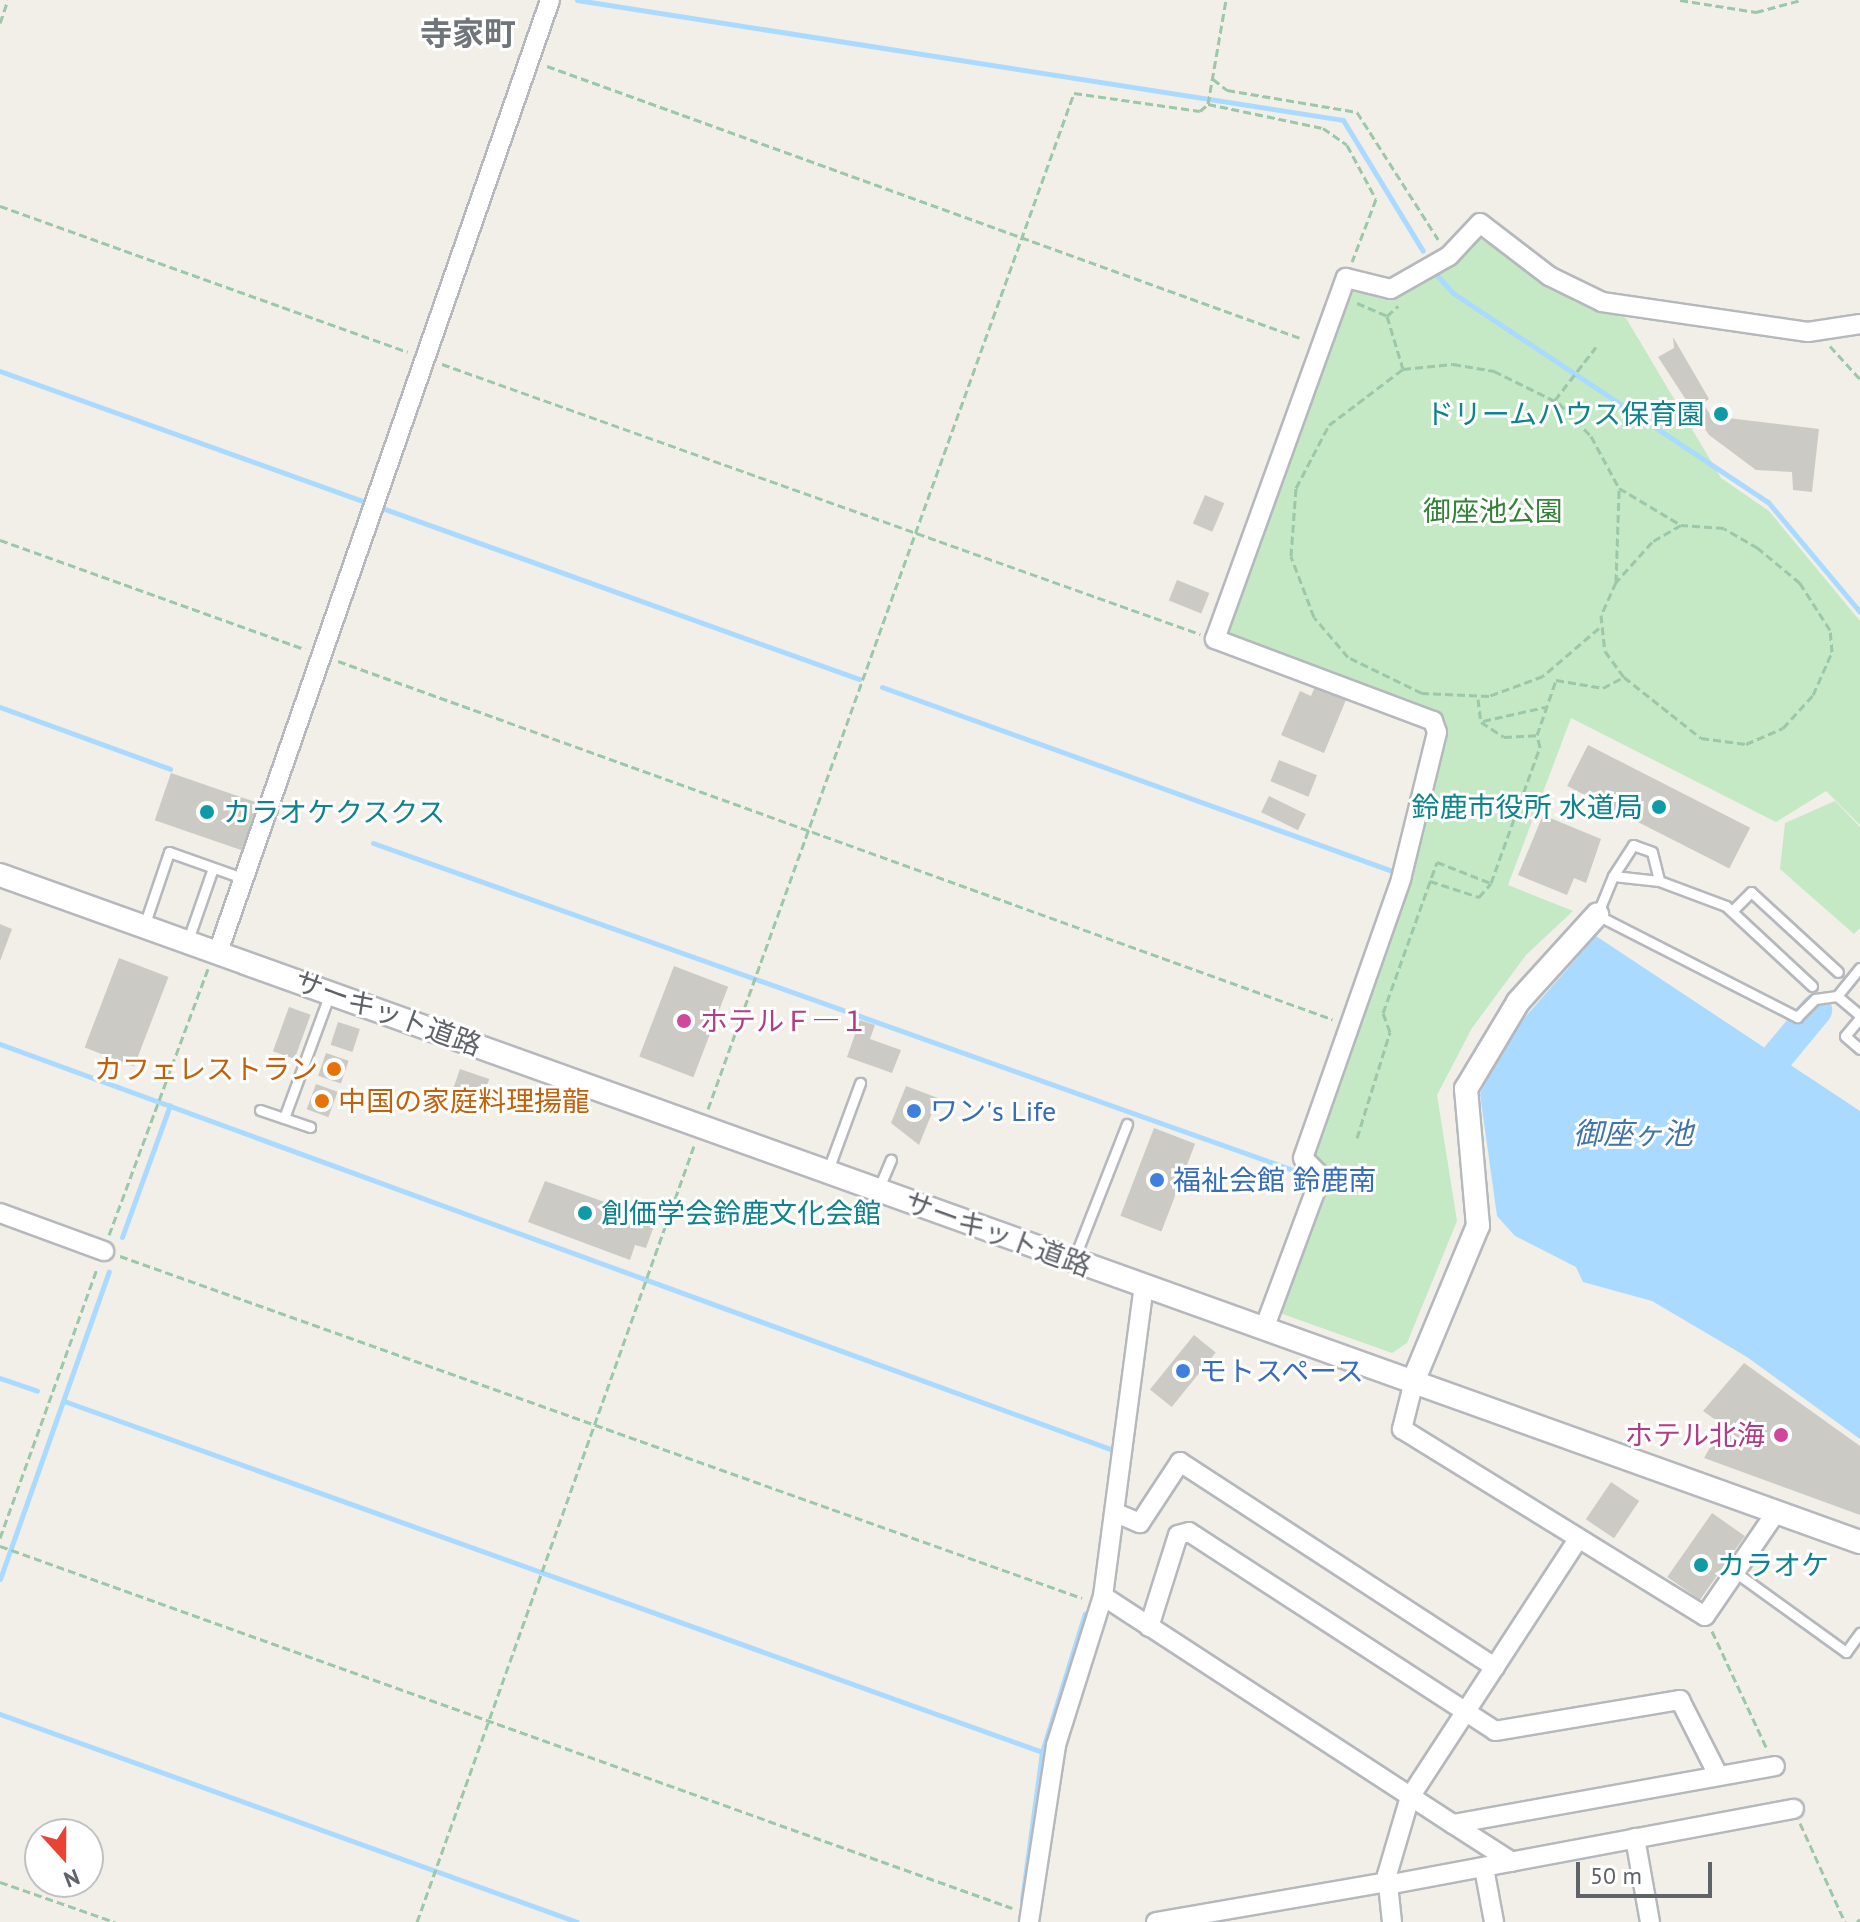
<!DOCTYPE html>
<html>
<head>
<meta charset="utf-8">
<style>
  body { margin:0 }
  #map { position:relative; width:1860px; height:1922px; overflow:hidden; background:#f1efe8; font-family:"PT Sans","Noto Sans JP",sans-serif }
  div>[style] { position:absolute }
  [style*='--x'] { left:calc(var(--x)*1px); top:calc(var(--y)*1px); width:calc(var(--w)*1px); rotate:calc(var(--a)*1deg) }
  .green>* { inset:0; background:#c5e8c5 }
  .water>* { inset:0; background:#aadaff }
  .stream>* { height:5px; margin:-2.5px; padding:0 2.5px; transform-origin:2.5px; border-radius:2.5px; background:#aadaff }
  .river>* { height:32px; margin:-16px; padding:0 16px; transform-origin:16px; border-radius:16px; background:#aadaff }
  .building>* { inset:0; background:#cccac5; transform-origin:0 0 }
  .path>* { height:3px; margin-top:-1.5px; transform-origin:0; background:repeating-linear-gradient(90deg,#9cc7a9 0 8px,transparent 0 12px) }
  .roads { filter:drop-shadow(2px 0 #b5b8bc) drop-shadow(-2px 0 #b5b8bc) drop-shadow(0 2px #b5b8bc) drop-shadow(0 -2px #b5b8bc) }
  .service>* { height:9px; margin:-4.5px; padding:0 4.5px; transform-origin:4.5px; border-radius:4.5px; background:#fff }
  .minor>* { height:18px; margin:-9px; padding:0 9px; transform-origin:9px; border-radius:9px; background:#fff }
  .tertiary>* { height:22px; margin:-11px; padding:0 11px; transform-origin:11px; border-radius:11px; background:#fff }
  .dots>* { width:22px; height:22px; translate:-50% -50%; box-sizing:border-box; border:4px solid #fff; border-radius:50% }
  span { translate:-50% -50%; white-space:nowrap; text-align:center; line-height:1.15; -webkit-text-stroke:6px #fff; paint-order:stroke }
  .culture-label { font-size:28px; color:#0d838f }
  .right { translate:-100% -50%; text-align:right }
  .left { translate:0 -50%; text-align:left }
  .park-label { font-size:28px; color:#348238 }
  .street-label { font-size:28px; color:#5f6368 }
  .hotel-label { font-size:28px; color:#b23c85 }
  .food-label { font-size:28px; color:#c56008 }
  .shop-label { font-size:28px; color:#366cbe }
  .water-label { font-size:30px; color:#4174aa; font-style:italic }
  .quarter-label { font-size:32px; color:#70757a; font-weight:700 }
  .north { position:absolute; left:24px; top:1818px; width:80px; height:80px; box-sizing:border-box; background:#fff; border:2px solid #bfc1c3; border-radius:50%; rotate:159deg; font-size:22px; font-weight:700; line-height:32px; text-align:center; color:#5f6368 }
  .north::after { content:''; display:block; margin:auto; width:28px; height:36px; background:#ea4335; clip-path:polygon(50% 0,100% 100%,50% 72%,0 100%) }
  .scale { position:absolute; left:1576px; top:1862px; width:136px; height:36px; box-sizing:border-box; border:4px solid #5f6368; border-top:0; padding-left:10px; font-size:24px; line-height:28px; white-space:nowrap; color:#5f6368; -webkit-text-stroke:6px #fff; paint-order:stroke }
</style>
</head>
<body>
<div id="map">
  <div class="green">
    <div style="clip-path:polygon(1478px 237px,1577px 303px,1626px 318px,1721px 478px,1769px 511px,1860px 621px,1860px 825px,1826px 791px,1776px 822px,1571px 718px,1508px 885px,1573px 911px,1526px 955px,1472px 1028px,1437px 1095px,1457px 1221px,1407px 1343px,1392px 1353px,1277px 1312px,1327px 1175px,1313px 1151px,1445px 732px,1230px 641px,1224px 628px,1347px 288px,1382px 298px,1398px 294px,1452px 265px)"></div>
    <div style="clip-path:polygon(1835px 801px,1860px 827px,1860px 928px,1854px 934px,1780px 869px,1785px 823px)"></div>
  </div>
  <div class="water">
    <div style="clip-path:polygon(1596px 936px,1860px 1111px,1860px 1439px,1747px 1357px,1652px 1301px,1583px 1282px,1576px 1267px,1515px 1236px,1497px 1216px,1480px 1094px,1505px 1040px)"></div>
  </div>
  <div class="stream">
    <div style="--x:577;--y:0;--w:775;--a:8.9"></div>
    <div style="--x:1343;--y:120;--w:153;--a:58.6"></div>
    <div style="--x:1436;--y:274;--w:25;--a:48"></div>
    <div style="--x:1453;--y:293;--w:378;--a:33.6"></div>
    <div style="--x:1768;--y:502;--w:143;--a:50.1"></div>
    <div style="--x:0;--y:371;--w:913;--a:19.73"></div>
    <div style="--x:882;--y:687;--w:545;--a:19.83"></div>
    <div style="--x:0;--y:707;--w:181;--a:20"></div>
    <div style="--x:373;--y:843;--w:991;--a:19.57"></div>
    <div style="--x:0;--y:1044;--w:1188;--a:20.04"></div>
    <div style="--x:122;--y:1237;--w:140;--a:-70"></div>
    <div style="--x:0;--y:1378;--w:39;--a:19"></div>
    <div style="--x:64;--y:1401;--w:1039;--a:19.74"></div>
    <div style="--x:0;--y:1579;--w:326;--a:-70.5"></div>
    <div style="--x:0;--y:1714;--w:613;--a:19.82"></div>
    <div style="--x:1022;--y:1900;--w:149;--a:-82.3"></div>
    <div style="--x:1042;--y:1752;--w:145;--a:-72.8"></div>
  </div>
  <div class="river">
    <div style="--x:1778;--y:1056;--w:60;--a:-50.4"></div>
  </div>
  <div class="building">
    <div style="clip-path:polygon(1673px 337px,1709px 399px,1703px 403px,1711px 416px,1819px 429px,1812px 492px,1793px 490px,1792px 472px,1756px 470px,1709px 435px,1658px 357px,1674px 348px)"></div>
    <div style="left:1205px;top:495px;width:21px;height:31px;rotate:23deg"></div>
    <div style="left:1177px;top:580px;width:35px;height:22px;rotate:22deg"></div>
    <div style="clip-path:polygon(1317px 682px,1348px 695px,1324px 753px,1281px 735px,1300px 691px,1311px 696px)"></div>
    <div style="left:1588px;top:745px;width:182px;height:46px;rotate:27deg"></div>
    <div style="left:1279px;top:760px;width:41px;height:23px;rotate:22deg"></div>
    <div style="left:171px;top:773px;width:95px;height:50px;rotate:19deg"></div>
    <div style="left:1269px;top:796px;width:41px;height:18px;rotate:26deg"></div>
    <div style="clip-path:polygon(1543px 815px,1601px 839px,1586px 883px,1574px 878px,1567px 895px,1518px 875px)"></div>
    <div style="clip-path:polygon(0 924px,12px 929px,0 961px)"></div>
    <div style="left:119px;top:958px;width:53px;height:96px;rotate:21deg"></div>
    <div style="left:674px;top:966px;width:58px;height:97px;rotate:21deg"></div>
    <div style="left:289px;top:1007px;width:23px;height:47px;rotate:20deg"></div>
    <div style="clip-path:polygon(860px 1020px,875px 1025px,870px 1039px,901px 1050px,892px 1073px,847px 1057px)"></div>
    <div style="left:338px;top:1022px;width:23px;height:24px;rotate:18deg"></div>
    <div style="left:326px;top:1053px;width:24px;height:24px;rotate:19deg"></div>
    <div style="left:460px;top:1069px;width:31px;height:22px;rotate:19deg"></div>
    <div style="left:316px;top:1084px;width:23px;height:27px;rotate:20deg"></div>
    <div style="clip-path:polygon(906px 1086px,938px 1098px,919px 1145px,891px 1123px)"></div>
    <div style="left:1154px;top:1128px;width:44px;height:94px;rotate:21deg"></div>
    <div style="clip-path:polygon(545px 1181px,656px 1220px,646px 1248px,635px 1245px,630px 1260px,528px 1222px)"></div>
    <div style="left:1194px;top:1335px;width:28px;height:70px;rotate:39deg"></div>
    <div style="clip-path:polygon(1744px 1363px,1860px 1446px,1860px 1515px,1704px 1458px,1723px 1425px,1703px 1411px)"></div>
    <div style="left:1611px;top:1482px;width:34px;height:45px;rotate:34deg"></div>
    <div style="left:1712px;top:1513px;width:40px;height:78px;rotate:35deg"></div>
  </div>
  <div class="path">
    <div style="--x:1680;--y:0;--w:77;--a:9"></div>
    <div style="--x:1756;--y:12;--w:47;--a:-14.9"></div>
    <div style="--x:0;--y:23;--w:24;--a:-71"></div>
    <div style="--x:547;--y:66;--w:804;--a:19.86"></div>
    <div style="--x:1213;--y:79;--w:18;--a:38"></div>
    <div style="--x:1227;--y:90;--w:132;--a:9.6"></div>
    <div style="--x:1357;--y:112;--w:151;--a:57.5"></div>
    <div style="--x:1208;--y:104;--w:117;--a:11.8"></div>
    <div style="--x:1323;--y:128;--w:29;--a:35"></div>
    <div style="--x:1347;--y:145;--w:61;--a:61.8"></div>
    <div style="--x:1376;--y:199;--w:67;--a:110.9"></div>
    <div style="--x:0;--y:206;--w:433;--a:19.7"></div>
    <div style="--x:1357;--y:303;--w:33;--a:23"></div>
    <div style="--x:1387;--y:316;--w:55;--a:73.2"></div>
    <div style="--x:1387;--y:316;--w:15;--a:-42"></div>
    <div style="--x:1830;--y:346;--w:45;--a:47.7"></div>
    <div style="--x:442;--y:364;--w:805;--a:19.61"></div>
    <div style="--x:1555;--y:400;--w:67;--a:-52.3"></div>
    <div style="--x:0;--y:540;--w:324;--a:19.7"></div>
    <div style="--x:1616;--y:582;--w:92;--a:-88.1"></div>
    <div style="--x:1599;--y:628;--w:74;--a:139.4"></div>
    <div style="--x:1543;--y:676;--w:58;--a:159.7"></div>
    <div style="--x:1489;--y:696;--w:67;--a:-177.4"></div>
    <div style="--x:1422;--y:693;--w:82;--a:-154.1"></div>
    <div style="--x:1348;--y:657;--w:52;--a:-130.4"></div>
    <div style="--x:1314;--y:617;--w:65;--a:-110.7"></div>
    <div style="--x:1291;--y:556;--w:68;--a:-85.8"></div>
    <div style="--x:1296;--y:488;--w:71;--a:-62.4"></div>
    <div style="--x:1329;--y:425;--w:93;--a:-37.1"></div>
    <div style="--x:1403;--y:369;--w:50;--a:-5.7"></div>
    <div style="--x:1453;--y:364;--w:42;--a:9.7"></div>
    <div style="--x:1494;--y:371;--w:72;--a:26.2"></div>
    <div style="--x:1559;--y:403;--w:46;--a:45.9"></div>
    <div style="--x:1591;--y:436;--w:59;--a:61.7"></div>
    <div style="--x:1619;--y:488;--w:72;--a:30.8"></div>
    <div style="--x:338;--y:661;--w:1057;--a:19.81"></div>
    <div style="--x:1478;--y:699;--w:23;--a:83"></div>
    <div style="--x:1481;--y:722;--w:27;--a:33"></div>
    <div style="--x:1504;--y:737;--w:33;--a:-3"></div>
    <div style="--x:1483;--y:721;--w:64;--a:-12.7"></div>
    <div style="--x:1430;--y:881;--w:52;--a:18.1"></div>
    <div style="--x:1479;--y:897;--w:18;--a:-49"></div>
    <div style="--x:708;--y:1109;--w:1080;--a:-70.19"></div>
    <div style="--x:1074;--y:93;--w:127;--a:8.1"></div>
    <div style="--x:1200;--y:111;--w:11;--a:-41"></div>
    <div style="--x:1208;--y:104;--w:106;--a:-80.2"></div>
    <div style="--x:1357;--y:1138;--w:111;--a:-72.7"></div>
    <div style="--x:1390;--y:1032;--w:20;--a:-110"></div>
    <div style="--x:1383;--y:1013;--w:160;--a:-70.3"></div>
    <div style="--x:1437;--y:862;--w:58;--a:21.3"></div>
    <div style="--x:1491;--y:883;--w:145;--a:-70.2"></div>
    <div style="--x:1540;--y:747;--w:12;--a:-104"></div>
    <div style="--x:1537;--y:735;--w:58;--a:-70.9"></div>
    <div style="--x:1556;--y:680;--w:48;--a:9.7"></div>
    <div style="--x:1603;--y:688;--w:24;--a:-28"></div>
    <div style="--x:1624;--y:677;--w:98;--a:38.4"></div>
    <div style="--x:1701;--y:738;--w:45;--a:7.6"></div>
    <div style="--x:1746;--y:744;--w:40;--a:-23.4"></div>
    <div style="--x:1783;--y:728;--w:45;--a:-47.7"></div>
    <div style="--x:1813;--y:695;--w:47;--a:-66.2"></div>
    <div style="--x:1832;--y:652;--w:22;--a:-95"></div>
    <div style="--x:1830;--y:630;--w:56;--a:-122.6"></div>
    <div style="--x:1800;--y:583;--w:55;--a:-140.2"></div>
    <div style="--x:1758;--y:548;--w:39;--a:-150"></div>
    <div style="--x:1724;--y:528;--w:43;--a:-176"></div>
    <div style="--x:1681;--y:525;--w:34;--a:150"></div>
    <div style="--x:1652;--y:542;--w:54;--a:132"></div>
    <div style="--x:1616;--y:582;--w:36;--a:114"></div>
    <div style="--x:1601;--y:615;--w:36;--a:84"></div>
    <div style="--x:1605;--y:651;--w:32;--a:54"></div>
    <div style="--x:109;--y:1235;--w:284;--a:-69.6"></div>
    <div style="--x:120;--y:1256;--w:1021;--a:19.57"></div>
    <div style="--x:0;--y:1538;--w:286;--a:-70.2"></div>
    <div style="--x:0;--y:1546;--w:1075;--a:19.68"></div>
    <div style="--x:1712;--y:1631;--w:132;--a:65"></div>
    <div style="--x:1800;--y:1823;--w:109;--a:65.6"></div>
    <div style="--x:0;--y:1882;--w:122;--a:19.2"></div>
    <div style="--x:417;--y:1922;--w:824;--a:-70.36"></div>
    <div style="--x:1857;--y:1922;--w:4;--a:-45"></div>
  </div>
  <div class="roads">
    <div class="service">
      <div style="--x:1613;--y:876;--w:37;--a:-57"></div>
      <div style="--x:1633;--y:845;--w:20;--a:20"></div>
      <div style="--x:1652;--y:852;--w:30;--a:76"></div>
      <div style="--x:1732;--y:911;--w:27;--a:-45"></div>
      <div style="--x:1751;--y:892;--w:118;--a:42.6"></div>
      <div style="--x:144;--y:926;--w:78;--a:-71.3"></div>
      <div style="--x:169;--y:852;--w:69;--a:19.5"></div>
      <div style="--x:188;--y:940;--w:76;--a:-70.9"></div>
      <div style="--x:1812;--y:986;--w:117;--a:-137.1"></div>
      <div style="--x:1726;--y:906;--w:72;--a:-159.5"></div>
      <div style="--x:1659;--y:881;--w:46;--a:-173.8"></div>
      <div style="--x:1613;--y:876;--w:42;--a:112.3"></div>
      <div style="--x:1597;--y:915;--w:225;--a:27"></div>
      <div style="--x:1797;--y:1017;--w:25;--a:-45"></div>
      <div style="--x:1815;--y:999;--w:22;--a:-8"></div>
      <div style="--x:1837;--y:996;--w:36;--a:-51"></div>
      <div style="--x:1837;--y:996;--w:30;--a:40"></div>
      <div style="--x:1860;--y:1018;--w:23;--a:130"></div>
      <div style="--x:1845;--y:1036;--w:20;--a:41"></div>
      <div style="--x:260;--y:1110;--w:53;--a:18.8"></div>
      <div style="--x:284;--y:1118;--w:133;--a:-69.8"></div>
      <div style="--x:828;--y:1170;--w:93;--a:-69.8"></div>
      <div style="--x:878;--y:1190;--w:33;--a:-67"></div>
      <div style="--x:1074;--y:1259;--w:145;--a:-68.6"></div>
      <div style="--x:1735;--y:1572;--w:137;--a:35.8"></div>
      <div style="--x:1846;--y:1652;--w:24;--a:-54"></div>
    </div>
    <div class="minor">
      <div style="--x:218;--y:952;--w:1008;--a:-70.77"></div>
      <div style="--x:0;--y:1213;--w:111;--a:20.1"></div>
      <div style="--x:1264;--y:1329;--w:163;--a:-69.6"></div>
      <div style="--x:1321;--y:1176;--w:25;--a:-135"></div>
      <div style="--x:1303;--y:1158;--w:296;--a:-70.6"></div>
      <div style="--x:1401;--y:879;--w:151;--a:-76.2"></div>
      <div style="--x:1437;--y:732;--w:12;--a:-110"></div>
      <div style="--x:1433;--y:721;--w:233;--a:-159.4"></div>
      <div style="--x:1215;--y:639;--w:384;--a:-70.1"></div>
      <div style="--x:1346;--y:278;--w:46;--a:13.7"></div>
      <div style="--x:1391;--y:289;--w:67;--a:-29.6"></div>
      <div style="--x:1449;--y:256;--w:45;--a:-46.8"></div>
      <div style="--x:1480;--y:223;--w:87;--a:37.5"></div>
      <div style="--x:1549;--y:276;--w:59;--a:26.1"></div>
      <div style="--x:1602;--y:302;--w:208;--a:8.3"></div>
      <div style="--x:1808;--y:332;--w:53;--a:-8.7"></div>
      <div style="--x:1415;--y:1377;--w:54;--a:104"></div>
      <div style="--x:1402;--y:1429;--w:356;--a:31.7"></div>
      <div style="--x:1705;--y:1616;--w:127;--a:-55.6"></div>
      <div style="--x:1116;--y:1513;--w:26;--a:23"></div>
      <div style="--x:1140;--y:1523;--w:73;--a:-56.7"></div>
      <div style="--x:1180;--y:1462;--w:376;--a:33.1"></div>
      <div style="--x:1103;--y:1596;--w:418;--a:33.1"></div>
      <div style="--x:1453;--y:1824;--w:327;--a:-10.2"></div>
      <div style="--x:1149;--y:1627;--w:96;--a:-72.5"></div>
      <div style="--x:1178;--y:1535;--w:11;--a:-15"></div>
      <div style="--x:1189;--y:1532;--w:365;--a:33"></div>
      <div style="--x:1495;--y:1731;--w:188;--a:-9.5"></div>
      <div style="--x:1680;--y:1700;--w:84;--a:63.1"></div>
      <div style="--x:1453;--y:1824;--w:70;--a:32.8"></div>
      <div style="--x:1635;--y:1838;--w:85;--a:79.9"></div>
      <div style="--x:1484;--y:1868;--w:55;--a:79.5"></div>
      <div style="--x:1387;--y:1885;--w:414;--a:-10.6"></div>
      <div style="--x:1029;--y:1922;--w:179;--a:-81.3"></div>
      <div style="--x:1056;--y:1745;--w:156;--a:-72.5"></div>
      <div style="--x:1103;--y:1596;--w:313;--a:-82.5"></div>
      <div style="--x:1156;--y:1922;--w:234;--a:-9.8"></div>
      <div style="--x:1392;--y:1922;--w:47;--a:-96.1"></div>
      <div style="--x:1387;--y:1875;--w:81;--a:-73.6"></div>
      <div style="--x:1410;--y:1797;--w:308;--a:-56.9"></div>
    </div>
    <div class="tertiary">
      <div style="--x:0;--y:875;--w:1976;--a:19.73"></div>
      <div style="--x:1415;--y:1377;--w:164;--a:-67.4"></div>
      <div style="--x:1478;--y:1226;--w:138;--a:-95"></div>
      <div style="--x:1466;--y:1089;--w:101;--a:-59.1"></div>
      <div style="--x:1518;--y:1002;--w:118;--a:-47.8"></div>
    </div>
  </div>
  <div class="dots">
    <div style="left:1721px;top:414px;background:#0f9aa8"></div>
    <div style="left:1659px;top:807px;background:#0f9aa8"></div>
    <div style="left:207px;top:812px;background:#0f9aa8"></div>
    <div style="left:684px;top:1021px;background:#d1479c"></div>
    <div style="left:334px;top:1069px;background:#e8710a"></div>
    <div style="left:322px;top:1101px;background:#e8710a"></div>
    <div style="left:914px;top:1111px;background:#3f7fe0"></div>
    <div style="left:1157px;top:1180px;background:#3f7fe0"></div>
    <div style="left:585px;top:1213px;background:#0f9aa8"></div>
    <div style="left:1183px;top:1371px;background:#3f7fe0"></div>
    <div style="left:1781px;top:1435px;background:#d1479c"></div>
    <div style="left:1701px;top:1565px;background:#0f9aa8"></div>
  </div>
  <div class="culture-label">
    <span class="right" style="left:1705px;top:414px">ドリームハウス保育園</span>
    <span class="right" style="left:1643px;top:807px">鈴鹿市役所 水道局</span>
    <span class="left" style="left:223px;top:812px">カラオケクスクス</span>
    <span class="left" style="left:601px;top:1213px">創価学会鈴鹿文化会館</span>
    <span class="left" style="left:1717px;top:1565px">カラオケ</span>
  </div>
  <div class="park-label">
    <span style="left:1493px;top:511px">御座池公園</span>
  </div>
  <div class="street-label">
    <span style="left:388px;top:1013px;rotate:20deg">サーキット道路</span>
    <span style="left:998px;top:1234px;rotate:20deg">サーキット道路</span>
  </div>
  <div class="hotel-label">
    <span class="left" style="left:700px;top:1021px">ホテルＦ―１</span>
    <span class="right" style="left:1765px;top:1435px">ホテル北海</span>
  </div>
  <div class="food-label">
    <span class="right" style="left:318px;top:1069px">カフェレストラン</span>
    <span class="left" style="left:338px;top:1101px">中国の家庭料理揚龍</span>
  </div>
  <div class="shop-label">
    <span class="left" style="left:930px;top:1111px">ワン's Life</span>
    <span class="left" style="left:1173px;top:1180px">福祉会館 鈴鹿南</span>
    <span class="left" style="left:1199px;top:1371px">モトスペース</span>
  </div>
  <div class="water-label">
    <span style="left:1633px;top:1133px">御座ヶ池</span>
  </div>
  <div class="quarter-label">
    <span style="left:468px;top:33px">寺家町</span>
  </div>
  <div class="north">N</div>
  <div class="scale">50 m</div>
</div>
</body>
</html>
